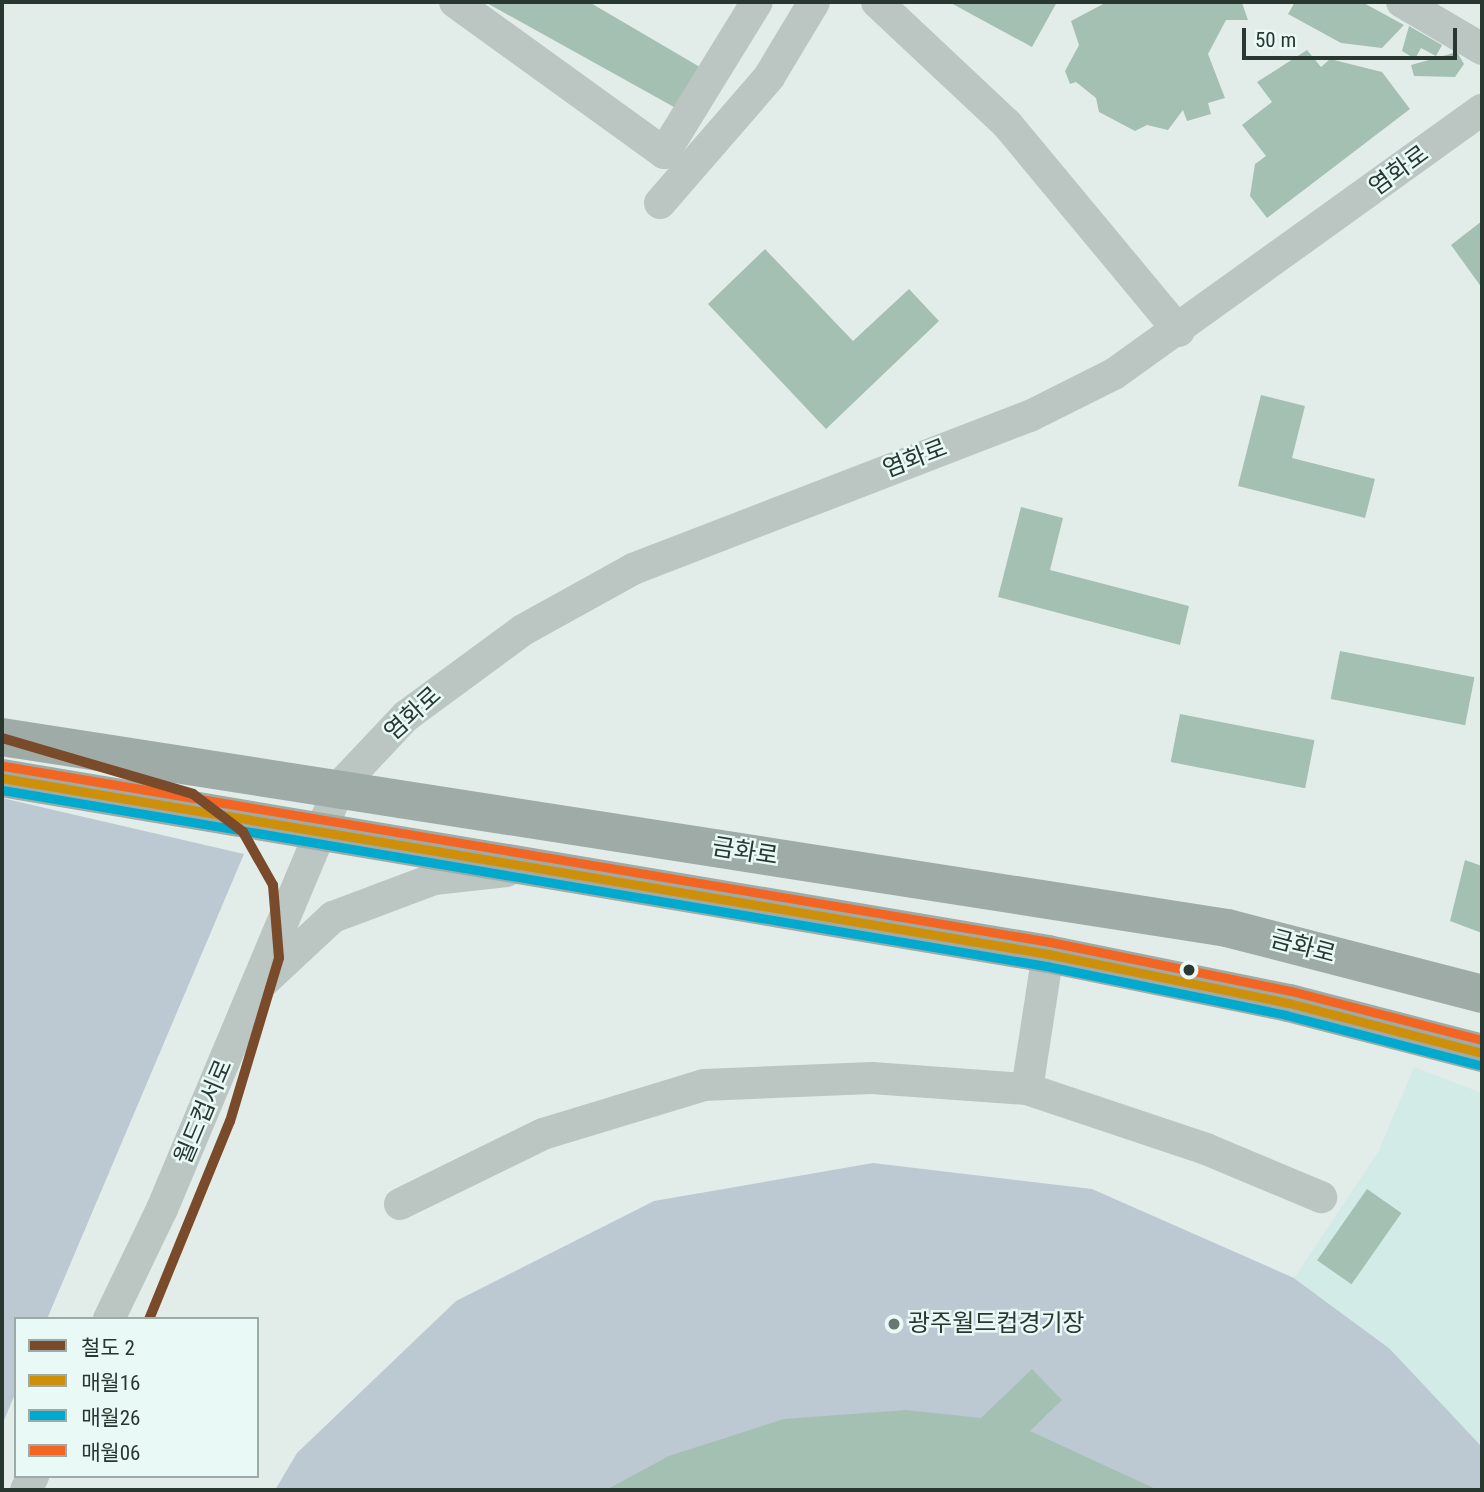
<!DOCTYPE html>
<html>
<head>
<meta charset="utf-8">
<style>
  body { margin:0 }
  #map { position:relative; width:1484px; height:1492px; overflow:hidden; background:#e2edea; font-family:"Roboto Condensed","Noto Sans KR",sans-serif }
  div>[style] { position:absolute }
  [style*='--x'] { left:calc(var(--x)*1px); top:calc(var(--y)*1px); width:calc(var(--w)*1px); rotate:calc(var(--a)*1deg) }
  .green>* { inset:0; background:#bcc9d3 }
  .plaza>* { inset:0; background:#d2ebe6 }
  .building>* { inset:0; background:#a4c0b3; transform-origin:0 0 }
  .minor>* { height:32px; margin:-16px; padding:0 16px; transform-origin:16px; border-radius:16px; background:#bbc6c3 }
  .major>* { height:38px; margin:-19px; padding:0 19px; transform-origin:19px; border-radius:19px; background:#9faba7 }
  .bus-1>* { height:9px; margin:-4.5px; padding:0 4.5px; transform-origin:4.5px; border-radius:4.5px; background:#ce900a }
  .bus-2>* { height:9px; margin:-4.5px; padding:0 4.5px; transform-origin:4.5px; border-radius:4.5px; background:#00a9ce }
  .bus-3>* { height:9px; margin:-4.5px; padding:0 4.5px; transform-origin:4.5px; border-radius:4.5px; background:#f26522 }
  .rail-1>* { height:10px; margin:-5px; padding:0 5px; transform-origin:5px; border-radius:5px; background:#7a4b2a }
  .dots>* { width:19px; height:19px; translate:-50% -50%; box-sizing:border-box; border:4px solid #e9f9f6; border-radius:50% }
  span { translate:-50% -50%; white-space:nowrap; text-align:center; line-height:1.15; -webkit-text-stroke:5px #e9f9f6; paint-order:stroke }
  .street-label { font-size:24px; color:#293731 }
  .poi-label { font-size:24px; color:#293731 }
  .left { translate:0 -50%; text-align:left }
  .frame { position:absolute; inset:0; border:4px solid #293731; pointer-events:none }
  .legend { position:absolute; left:14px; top:1317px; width:245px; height:161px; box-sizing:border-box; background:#e9f9f6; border:2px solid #9caba7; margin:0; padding:9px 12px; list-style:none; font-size:21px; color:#293731 }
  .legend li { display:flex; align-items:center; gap:14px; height:35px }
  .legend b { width:35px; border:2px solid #9caba7 }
  .scale { position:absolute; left:1242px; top:28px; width:215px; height:32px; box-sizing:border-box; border:4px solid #293731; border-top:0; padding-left:9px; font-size:21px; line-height:24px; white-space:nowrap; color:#293731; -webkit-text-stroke:5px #e9f9f6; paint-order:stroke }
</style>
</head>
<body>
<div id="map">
  <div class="green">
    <div style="clip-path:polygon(2px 798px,244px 854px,47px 1319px,16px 1319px,16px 1392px,2px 1425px)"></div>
    <div style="clip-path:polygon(873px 1163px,1092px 1189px,1294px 1278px,1389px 1348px,1459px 1416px,1482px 1447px,1482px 1490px,275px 1490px,297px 1453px,456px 1301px,654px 1201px)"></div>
  </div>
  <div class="plaza">
    <div style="clip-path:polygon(1414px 1067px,1482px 1093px,1482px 1447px,1389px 1348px,1294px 1278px,1378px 1152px)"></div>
  </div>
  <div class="building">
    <div style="clip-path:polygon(485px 2px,589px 2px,705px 70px,683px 112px)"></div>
    <div style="clip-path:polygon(949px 2px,1057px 2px,1032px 47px)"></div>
    <div style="clip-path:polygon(1107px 2px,1242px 3px,1248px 20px,1226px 20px,1208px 54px,1225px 98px,1208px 103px,1211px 114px,1187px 121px,1183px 110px,1168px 130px,1147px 125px,1135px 131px,1099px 112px,1096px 98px,1076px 82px,1070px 84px,1065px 71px,1079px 45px,1071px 21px)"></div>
    <div style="clip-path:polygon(1295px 2px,1362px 2px,1404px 25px,1382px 48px,1341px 43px,1288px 14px)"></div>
    <div style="clip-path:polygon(1409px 26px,1442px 45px,1436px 56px,1421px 48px,1415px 59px,1402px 51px)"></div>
    <div style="clip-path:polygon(1307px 50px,1321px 67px,1330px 59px,1382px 72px,1410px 109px,1267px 218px,1250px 196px,1255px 164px,1266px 156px,1242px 125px,1272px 102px,1257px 82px)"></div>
    <div style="clip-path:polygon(1457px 52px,1464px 64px,1455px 77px,1414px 76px,1411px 65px)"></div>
    <div style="clip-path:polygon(1482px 221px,1482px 288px,1451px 245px)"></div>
    <div style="clip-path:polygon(765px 249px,853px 341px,909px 289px,939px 321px,826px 429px,708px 304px)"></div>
    <div style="clip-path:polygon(1261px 395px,1305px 406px,1292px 458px,1375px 479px,1365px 518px,1238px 486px)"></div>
    <div style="clip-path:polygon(1021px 507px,1063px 518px,1050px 570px,1189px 606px,1180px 645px,998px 597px)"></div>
    <div style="left:1340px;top:651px;width:137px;height:49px;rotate:11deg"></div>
    <div style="left:1180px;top:714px;width:137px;height:49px;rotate:11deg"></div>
    <div style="clip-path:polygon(1465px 860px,1482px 866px,1482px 933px,1450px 921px)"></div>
    <div style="left:1367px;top:1189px;width:42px;height:87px;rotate:35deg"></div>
    <div style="clip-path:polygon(1032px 1369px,1062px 1400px,1030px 1431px,1158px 1490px,606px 1490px,669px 1456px,784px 1419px,906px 1410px,981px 1418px)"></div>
  </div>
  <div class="minor">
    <div style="--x:455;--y:2;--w:258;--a:35.8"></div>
    <div style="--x:664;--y:153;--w:177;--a:-58.4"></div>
    <div style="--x:877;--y:2;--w:178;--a:43.2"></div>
    <div style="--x:1007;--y:124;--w:269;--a:50.3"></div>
    <div style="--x:1402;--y:2;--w:93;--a:30.4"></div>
    <div style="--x:660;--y:203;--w:167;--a:-49.1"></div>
    <div style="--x:769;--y:77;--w:87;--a:-59"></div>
    <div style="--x:263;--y:982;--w:96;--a:-42.9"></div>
    <div style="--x:333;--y:917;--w:108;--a:-20.6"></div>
    <div style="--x:434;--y:879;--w:73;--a:-6.3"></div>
    <div style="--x:1027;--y:1089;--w:137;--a:-81.2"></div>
    <div style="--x:400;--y:1204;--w:159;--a:-26.1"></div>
    <div style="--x:543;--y:1134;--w:168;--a:-16.9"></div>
    <div style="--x:704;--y:1085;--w:168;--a:-2.4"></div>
    <div style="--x:872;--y:1078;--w:155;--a:4.1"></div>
    <div style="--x:1027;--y:1089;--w:189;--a:18.5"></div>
    <div style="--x:1206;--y:1149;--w:125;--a:22.7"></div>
    <div style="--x:109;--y:1319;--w:122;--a:-64.3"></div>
    <div style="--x:162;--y:1209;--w:459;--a:-67.2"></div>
    <div style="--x:340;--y:786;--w:96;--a:-46.7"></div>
    <div style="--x:406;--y:716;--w:145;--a:-36.3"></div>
    <div style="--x:523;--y:630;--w:126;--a:-29"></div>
    <div style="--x:633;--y:569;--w:425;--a:-21.1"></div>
    <div style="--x:1030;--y:416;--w:94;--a:-26.6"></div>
    <div style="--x:1114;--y:374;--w:453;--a:-35.7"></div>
    <div style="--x:26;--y:1490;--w:16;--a:-63"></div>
  </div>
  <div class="major">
    <div style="--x:2;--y:737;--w:1240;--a:8.86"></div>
    <div style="--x:1227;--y:928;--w:263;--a:14.5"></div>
    <div style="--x:2;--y:778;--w:1061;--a:9.55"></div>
    <div style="--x:1048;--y:954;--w:246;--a:11.5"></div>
    <div style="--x:1289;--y:1003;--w:199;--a:14.5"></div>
  </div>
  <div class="bus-1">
    <div style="--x:2;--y:778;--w:1061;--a:9.55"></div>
    <div style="--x:1048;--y:954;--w:246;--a:11.5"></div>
    <div style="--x:1289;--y:1003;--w:199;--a:14.5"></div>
  </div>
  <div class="bus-2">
    <div style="--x:2;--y:790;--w:1059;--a:9.57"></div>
    <div style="--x:1046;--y:966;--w:245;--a:11.5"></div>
    <div style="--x:1286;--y:1015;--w:199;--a:14.5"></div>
  </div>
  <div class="bus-3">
    <div style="--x:4;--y:766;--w:1061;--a:9.55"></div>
    <div style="--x:1050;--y:942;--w:246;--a:11.5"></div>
    <div style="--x:1291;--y:991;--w:197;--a:14.4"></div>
  </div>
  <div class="rail-1">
    <div style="--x:2;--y:738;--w:199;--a:16.3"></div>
    <div style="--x:193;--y:794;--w:63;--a:37.2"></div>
    <div style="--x:243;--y:832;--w:61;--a:60.5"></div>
    <div style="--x:273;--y:885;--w:73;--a:85.3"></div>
    <div style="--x:279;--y:958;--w:170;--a:106.7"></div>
    <div style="--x:230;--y:1121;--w:214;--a:112.2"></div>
  </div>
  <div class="dots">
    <div style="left:1189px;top:970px;background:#293731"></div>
    <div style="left:894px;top:1324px;background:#6a7772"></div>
  </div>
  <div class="street-label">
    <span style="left:1399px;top:171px;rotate:-36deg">염화로</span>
    <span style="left:915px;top:459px;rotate:-21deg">염화로</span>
    <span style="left:413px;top:714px;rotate:-42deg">염화로</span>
    <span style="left:745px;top:852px;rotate:9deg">금화로</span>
    <span style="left:1303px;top:947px;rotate:15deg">금화로</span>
    <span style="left:204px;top:1112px;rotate:-67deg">월드컵서로</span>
  </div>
  <div class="poi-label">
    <span class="left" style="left:908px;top:1324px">광주월드컵경기장</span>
  </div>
  <div class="frame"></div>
  <ul class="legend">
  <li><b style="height:9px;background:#7a4b2a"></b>철도 2</li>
  <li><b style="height:9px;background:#ce900a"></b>매월16</li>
  <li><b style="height:9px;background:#00a9ce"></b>매월26</li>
  <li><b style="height:9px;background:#f26522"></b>매월06</li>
  </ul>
  <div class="scale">50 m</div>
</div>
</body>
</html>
